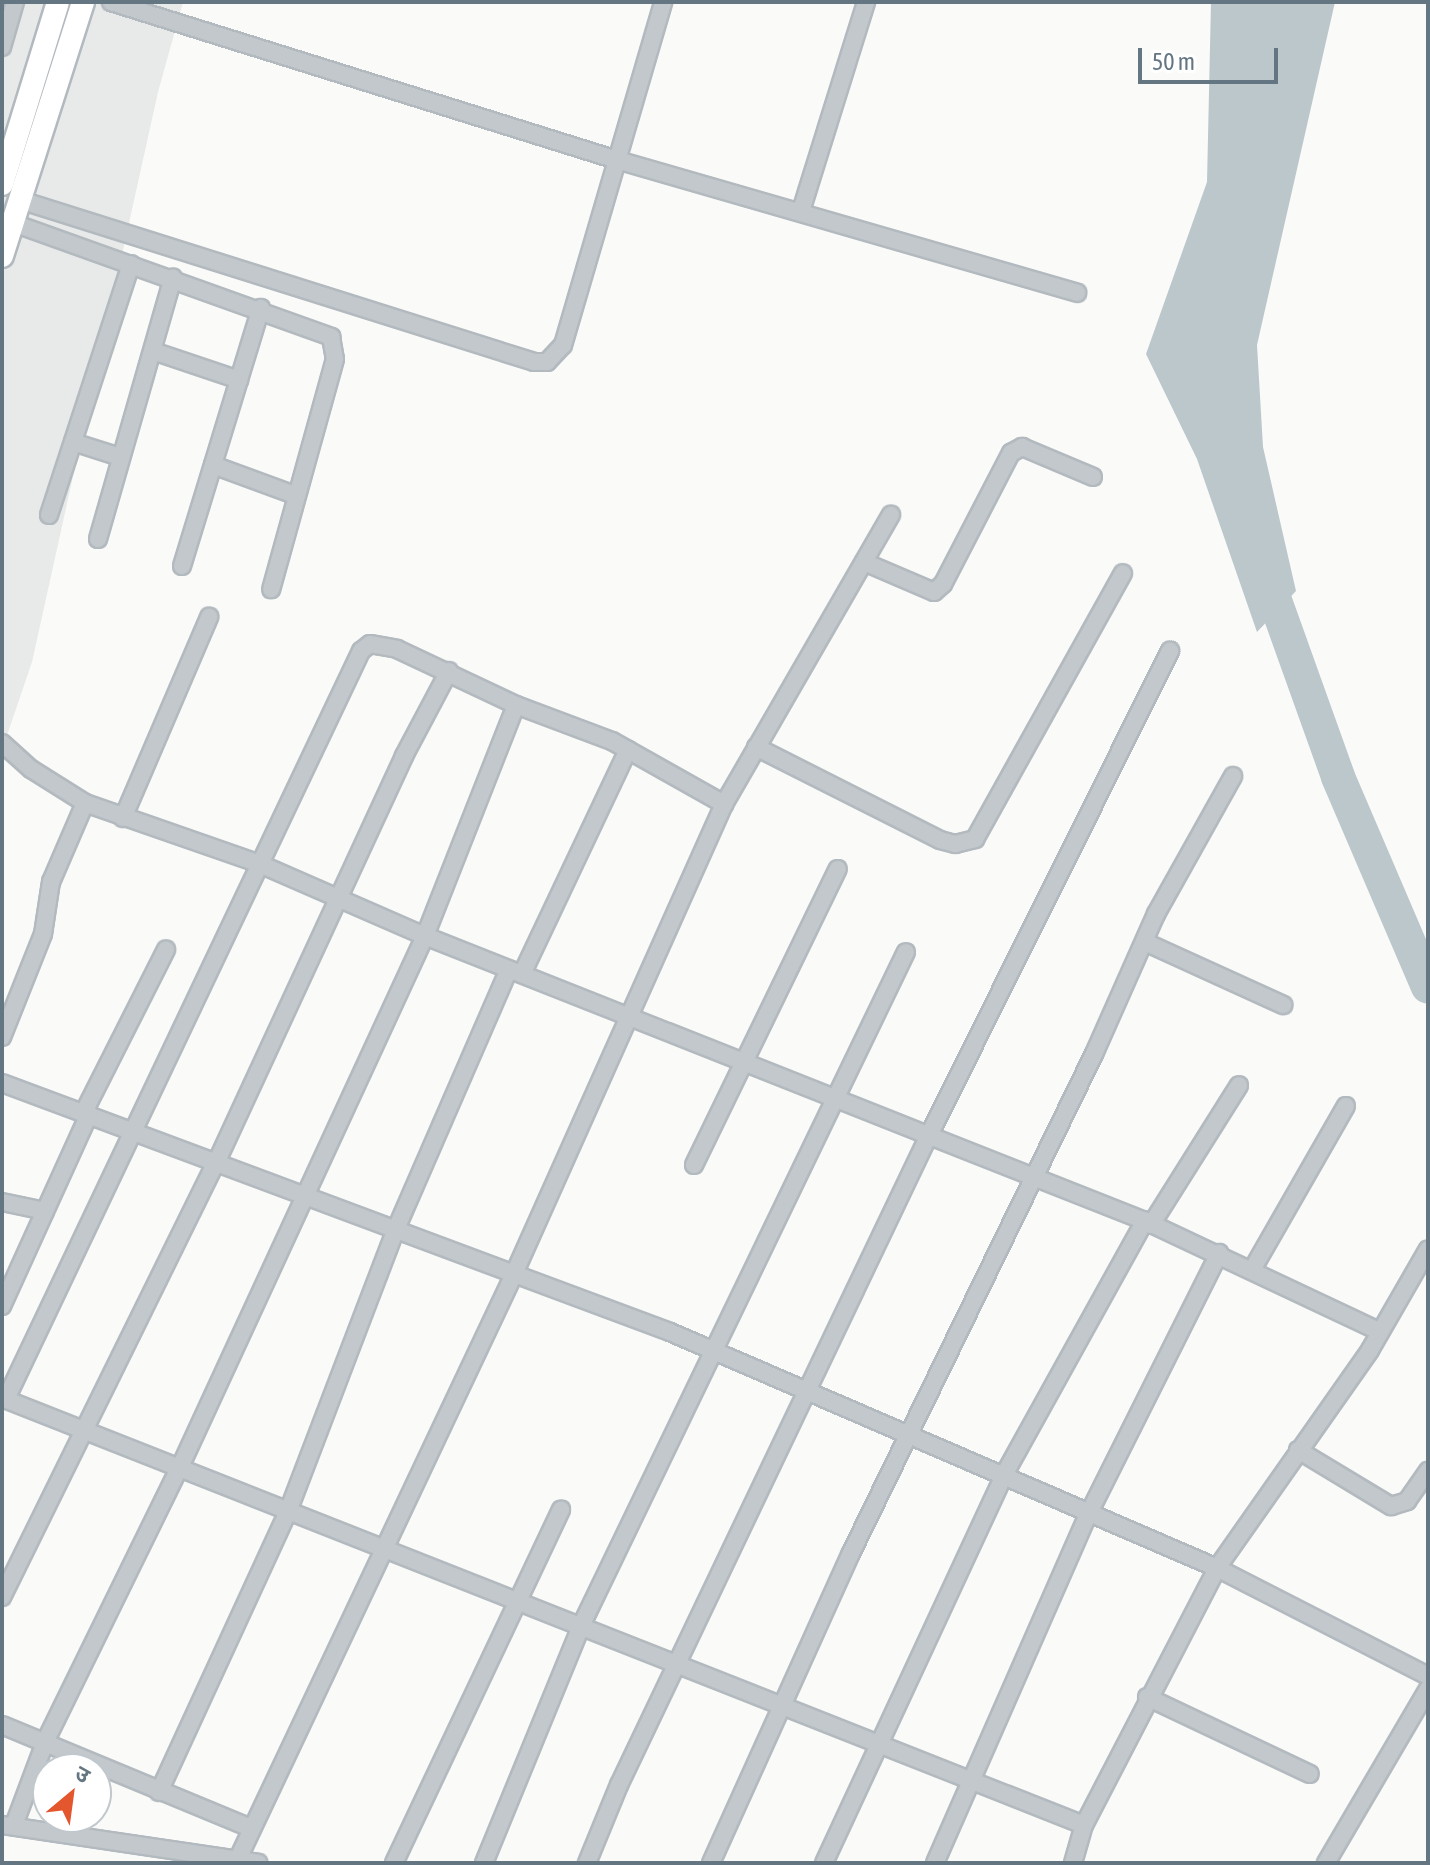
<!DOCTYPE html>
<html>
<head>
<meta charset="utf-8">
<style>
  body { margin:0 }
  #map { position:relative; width:1430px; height:1865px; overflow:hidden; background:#fafaf8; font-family:"Asap Condensed","Noto Sans Devanagari",sans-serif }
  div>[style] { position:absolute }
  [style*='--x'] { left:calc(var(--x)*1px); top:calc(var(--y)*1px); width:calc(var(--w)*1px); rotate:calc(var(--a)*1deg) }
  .built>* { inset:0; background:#e8e9e9 }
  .water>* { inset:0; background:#bbc7cb }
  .river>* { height:34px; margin:-17px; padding:0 17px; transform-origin:17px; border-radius:17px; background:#bbc7cb }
  .roads { filter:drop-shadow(2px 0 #b3babf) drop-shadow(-2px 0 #b3babf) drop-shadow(0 2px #b3babf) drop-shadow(0 -2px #b3babf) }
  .street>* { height:16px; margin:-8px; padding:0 8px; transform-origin:8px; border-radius:8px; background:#c3c8cc }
  .secondary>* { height:22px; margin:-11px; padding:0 11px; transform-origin:11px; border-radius:11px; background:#fff }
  span { translate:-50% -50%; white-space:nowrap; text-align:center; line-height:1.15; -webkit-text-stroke:8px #fff; paint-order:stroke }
  .frame { position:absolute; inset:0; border:4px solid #657683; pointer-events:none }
  .north { position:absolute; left:32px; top:1753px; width:80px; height:80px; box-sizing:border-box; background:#fff; border:2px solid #c1c8cd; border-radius:50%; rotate:29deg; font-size:22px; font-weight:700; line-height:32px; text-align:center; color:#657683 }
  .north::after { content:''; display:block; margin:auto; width:28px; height:36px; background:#e4572e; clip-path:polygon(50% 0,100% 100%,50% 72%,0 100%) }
  .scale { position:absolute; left:1138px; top:48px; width:140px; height:36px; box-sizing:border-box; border:4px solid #657683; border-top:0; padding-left:10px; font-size:24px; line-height:28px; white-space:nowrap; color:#657683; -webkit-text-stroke:6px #fff; paint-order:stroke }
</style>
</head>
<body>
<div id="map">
  <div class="built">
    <div style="clip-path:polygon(2px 2px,183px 2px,158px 92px,32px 662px,2px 750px)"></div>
  </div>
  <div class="water">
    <div style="clip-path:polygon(1211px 2px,1335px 2px,1257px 345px,1263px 447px,1296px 591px,1257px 632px,1197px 459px,1146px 354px,1207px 182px)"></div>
  </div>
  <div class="river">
    <div style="--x:1263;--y:567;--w:223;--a:70.3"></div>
    <div style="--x:1338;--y:777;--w:228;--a:66.8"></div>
  </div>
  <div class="roads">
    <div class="street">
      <div style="--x:111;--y:2;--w:530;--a:17.34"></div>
      <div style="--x:617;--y:160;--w:479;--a:16.1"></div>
      <div style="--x:2;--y:47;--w:47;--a:-73.9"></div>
      <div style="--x:20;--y:200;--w:539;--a:17.49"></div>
      <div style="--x:534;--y:362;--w:13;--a:0"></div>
      <div style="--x:547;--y:362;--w:23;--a:-47"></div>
      <div style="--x:563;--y:345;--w:357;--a:-73.7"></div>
      <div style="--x:801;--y:211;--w:219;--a:-72.7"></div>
      <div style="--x:2;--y:219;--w:350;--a:19.7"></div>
      <div style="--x:331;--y:337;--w:22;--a:80"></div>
      <div style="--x:335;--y:359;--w:239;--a:105.5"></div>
      <div style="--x:153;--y:351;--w:91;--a:18.6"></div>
      <div style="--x:73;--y:442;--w:49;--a:17.7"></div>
      <div style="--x:213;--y:465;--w:87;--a:20.1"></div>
      <div style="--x:49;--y:515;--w:264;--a:-71.9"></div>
      <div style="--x:98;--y:539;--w:272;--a:-74"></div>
      <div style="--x:864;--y:562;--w:76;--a:23.2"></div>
      <div style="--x:934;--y:592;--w:12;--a:-42"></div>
      <div style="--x:943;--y:584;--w:148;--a:-62.6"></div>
      <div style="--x:1011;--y:453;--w:13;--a:-29"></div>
      <div style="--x:1022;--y:447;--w:77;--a:22.9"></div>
      <div style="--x:182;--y:566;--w:270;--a:-73"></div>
      <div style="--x:2;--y:743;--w:39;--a:42"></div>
      <div style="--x:31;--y:769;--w:64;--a:32.2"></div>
      <div style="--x:85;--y:803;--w:185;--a:19.2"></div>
      <div style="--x:260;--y:864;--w:180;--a:23.6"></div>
      <div style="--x:425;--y:936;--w:774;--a:21.6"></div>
      <div style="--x:1145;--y:1221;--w:259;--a:25.2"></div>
      <div style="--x:756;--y:747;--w:206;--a:26.8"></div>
      <div style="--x:940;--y:840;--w:16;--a:15"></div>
      <div style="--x:955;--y:844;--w:21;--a:-14"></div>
      <div style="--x:975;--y:839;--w:304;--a:-60.9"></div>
      <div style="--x:123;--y:818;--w:219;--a:-66.8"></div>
      <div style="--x:1145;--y:942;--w:152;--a:24.5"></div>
      <div style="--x:522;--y:974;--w:248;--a:-64.7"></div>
      <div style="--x:2;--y:1037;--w:111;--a:-68.3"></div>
      <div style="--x:43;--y:934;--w:53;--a:-81.3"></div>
      <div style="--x:51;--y:882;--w:86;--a:-66.7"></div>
      <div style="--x:2;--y:1083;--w:713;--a:20.44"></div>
      <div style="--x:670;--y:1332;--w:596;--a:23.34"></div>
      <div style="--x:1217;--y:1568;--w:237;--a:27.1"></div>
      <div style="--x:84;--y:1112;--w:182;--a:-63.2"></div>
      <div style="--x:694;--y:1165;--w:329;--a:-64.1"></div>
      <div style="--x:2;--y:1202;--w:44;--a:11.8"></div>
      <div style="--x:1151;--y:1225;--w:165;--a:-57.8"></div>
      <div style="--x:1252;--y:1270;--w:189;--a:-60.2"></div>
      <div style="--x:2;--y:1306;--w:211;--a:-65.6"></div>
      <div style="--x:7;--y:1397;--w:826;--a:-64.61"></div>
      <div style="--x:361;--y:651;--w:11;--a:-38"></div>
      <div style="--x:370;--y:644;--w:27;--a:10"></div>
      <div style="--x:397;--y:649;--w:132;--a:25.2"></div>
      <div style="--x:516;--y:705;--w:103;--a:20.6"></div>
      <div style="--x:612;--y:741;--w:129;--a:29.4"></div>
      <div style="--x:2;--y:1398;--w:1163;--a:21.54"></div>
      <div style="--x:1084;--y:1825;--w:289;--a:-62.6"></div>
      <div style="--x:1217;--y:1568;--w:266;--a:-54.9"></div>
      <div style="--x:1370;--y:1350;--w:116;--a:-60.1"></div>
      <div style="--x:1298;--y:1450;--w:109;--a:31.1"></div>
      <div style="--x:1391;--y:1506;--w:17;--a:-17"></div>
      <div style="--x:1407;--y:1501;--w:37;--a:-55"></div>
      <div style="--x:2;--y:1597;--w:486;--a:-63.8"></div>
      <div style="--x:217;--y:1161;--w:446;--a:-65.2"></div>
      <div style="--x:404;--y:756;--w:96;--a:-62.1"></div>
      <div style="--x:1147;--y:1697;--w:180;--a:25.3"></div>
      <div style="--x:2;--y:1725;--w:269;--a:22.5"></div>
      <div style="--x:159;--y:1792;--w:311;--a:-65.3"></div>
      <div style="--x:289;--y:1509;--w:300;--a:-69.1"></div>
      <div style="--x:396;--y:1229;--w:283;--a:-66.5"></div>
      <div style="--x:2;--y:1825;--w:259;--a:8.4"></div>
      <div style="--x:14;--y:1825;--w:91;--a:-69.4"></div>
      <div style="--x:46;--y:1740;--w:306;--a:-63.9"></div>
      <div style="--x:181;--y:1465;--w:583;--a:-65.24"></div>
      <div style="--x:425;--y:936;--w:248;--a:-68.5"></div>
      <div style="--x:236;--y:1863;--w:651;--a:-64.73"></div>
      <div style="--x:514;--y:1274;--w:515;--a:-65.92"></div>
      <div style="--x:724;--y:804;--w:334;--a:-60"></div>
      <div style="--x:394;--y:1863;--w:391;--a:-64.7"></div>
      <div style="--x:484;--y:1863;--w:256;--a:-67.7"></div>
      <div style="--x:581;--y:1626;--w:748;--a:-64.26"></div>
      <div style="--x:587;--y:1863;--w:84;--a:-67.7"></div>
      <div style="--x:619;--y:1785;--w:720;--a:-64.5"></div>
      <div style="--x:929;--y:1135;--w:541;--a:-63.53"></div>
      <div style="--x:711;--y:1863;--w:340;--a:-65.7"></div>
      <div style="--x:851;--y:1553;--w:555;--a:-64.04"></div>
      <div style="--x:1094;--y:1054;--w:153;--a:-66.1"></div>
      <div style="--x:1156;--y:914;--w:158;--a:-60.8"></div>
      <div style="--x:824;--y:1863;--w:428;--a:-65.1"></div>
      <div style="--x:1004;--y:1475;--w:291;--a:-61"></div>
      <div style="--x:935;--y:1863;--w:382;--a:-66.3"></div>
      <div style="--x:1089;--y:1513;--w:291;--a:-63.4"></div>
      <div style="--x:1073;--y:1863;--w:40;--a:-74"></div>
      <div style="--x:1326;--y:1863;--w:202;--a:-59.6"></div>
    </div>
    <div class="secondary">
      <div style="--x:2;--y:184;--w:190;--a:-72.9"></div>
      <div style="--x:2;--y:256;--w:267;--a:-72.3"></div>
    </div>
  </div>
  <div class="frame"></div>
  <div class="north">उ</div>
  <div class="scale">50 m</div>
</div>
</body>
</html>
